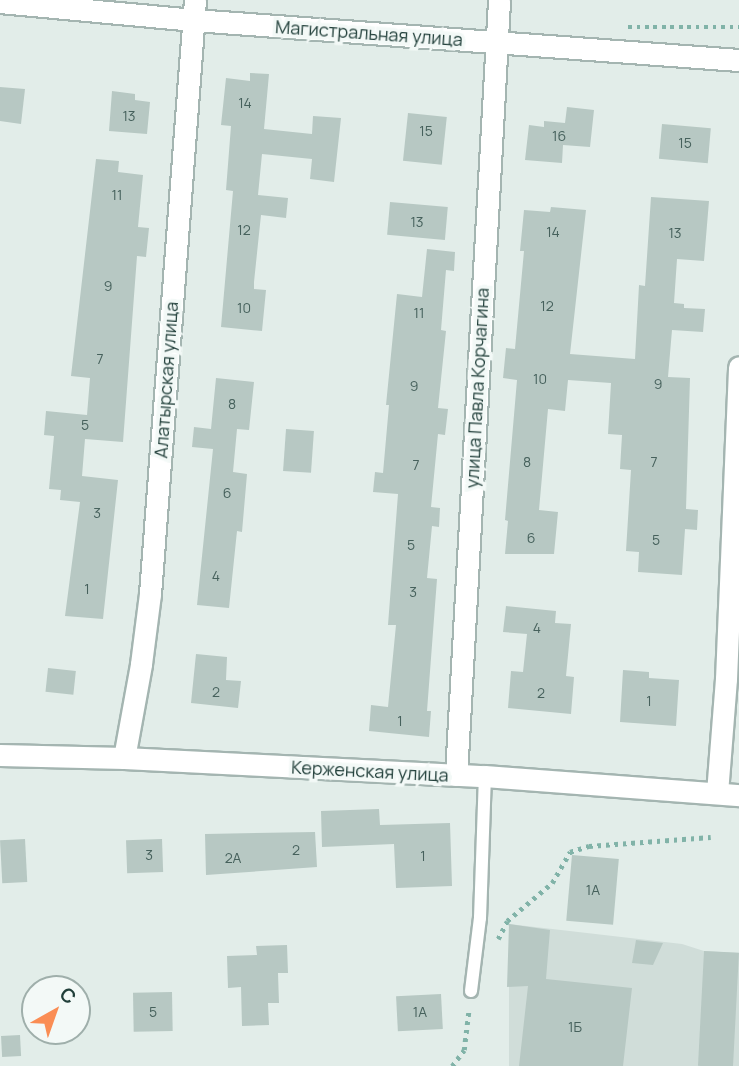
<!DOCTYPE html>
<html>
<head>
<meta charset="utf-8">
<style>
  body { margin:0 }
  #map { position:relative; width:739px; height:1066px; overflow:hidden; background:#e2ede9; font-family:Manrope,sans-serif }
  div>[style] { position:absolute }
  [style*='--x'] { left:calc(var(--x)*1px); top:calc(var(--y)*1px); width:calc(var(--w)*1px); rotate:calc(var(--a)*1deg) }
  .built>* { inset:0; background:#d0ddd9 }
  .building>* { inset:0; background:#b7c8c3; transform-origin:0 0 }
  .path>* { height:4.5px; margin-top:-2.25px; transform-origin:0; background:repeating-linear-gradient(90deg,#81b3a8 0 3.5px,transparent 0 8.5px) }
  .roads { filter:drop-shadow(2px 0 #a4b5b1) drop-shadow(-2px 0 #a4b5b1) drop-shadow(0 2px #a4b5b1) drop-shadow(0 -2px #a4b5b1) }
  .lane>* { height:12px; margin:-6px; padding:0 6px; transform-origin:6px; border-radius:6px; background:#fff }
  .street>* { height:21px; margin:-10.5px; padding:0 10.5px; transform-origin:10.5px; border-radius:10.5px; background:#fff }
  .secondary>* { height:21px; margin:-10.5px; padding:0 10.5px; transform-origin:10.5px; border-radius:10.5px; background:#fff }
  span { translate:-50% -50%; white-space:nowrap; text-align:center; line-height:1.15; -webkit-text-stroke:7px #f3f9f7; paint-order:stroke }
  .number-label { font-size:14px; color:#46615c }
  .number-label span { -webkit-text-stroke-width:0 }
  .street-label { font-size:18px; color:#213f3a }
  .north { position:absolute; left:21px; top:975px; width:70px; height:70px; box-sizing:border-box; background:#f3f9f7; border:2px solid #9fafab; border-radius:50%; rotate:40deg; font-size:19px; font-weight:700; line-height:28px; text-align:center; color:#213f3a }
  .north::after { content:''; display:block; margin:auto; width:24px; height:32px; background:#fa8d54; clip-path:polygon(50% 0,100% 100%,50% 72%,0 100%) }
</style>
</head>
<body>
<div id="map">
  <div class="built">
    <div style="clip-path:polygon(509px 924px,682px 944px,704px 951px,739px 953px,739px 1066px,509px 1066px)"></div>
  </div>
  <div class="building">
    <div style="clip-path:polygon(250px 73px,269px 74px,264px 129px,312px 134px,313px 116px,341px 118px,334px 182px,310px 179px,312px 159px,262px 154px,258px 195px,288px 198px,286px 218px,261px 215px,254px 282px,254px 289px,266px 290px,262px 331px,221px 327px,233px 191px,226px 190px,231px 126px,221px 125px,226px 78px,250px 81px)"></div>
    <div style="clip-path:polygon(0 87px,25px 89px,21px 124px,0 121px)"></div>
    <div style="clip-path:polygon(112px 91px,135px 94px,135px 100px,150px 102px,147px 134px,109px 131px)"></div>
    <div style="clip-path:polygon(567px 107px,594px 110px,590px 147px,563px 145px,562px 163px,525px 160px,529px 125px,544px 127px,544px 121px,565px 123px)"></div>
    <div style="left:408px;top:113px;width:39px;height:48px;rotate:6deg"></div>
    <div style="left:662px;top:124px;width:49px;height:35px;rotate:5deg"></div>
    <div style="clip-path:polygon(96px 159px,119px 161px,118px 172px,143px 175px,138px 227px,149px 228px,146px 257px,137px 256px,123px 442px,85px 439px,82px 476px,118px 480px,103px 619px,65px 616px,80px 502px,60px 500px,61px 490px,49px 489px,54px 436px,44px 435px,46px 411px,87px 415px,90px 378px,71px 376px)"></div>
    <div style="clip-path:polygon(651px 197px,709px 201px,704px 261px,677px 259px,674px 303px,684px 304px,684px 308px,705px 309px,703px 332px,672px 330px,668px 377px,690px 378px,686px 509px,698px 510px,697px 530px,685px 529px,682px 575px,638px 572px,639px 552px,626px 551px,631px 470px,620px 469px,622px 435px,608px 434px,611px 383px,568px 380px,565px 411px,548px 409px,539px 510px,558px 512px,554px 554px,505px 554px,508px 521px,505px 520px,517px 380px,503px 378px,506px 348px,515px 349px,524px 251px,520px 251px,524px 210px,550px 212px,551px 207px,586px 210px,570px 354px,635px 359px,639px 285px,645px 286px)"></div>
    <div style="left:390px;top:202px;width:58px;height:33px;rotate:5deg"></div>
    <div style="clip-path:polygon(427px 249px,455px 252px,454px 271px,446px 270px,441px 330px,446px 331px,438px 408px,448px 409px,445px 435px,438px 434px,431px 507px,440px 508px,439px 527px,432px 526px,427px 578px,437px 579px,427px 711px,431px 711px,429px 737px,369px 731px,371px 705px,388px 707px,396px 625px,388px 625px,398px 494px,373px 492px,375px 472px,383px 473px,389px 405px,386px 405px,397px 294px,422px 297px)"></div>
    <div style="clip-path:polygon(216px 378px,254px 382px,249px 430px,237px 429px,233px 472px,247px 474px,242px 532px,237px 531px,229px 608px,197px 605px,213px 449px,192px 447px,194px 427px,211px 429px)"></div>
    <div style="left:286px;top:429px;width:28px;height:42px;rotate:4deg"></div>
    <div style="clip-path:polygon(506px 606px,556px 611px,555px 623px,571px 624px,566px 676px,574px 677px,571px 714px,508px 708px,511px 671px,523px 672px,527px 634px,503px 632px)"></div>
    <div style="clip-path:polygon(196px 654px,227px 657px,226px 680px,241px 681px,238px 708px,191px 703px)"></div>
    <div style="left:48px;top:668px;width:28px;height:24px;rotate:6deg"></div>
    <div style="clip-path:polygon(623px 670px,649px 672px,649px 678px,679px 680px,676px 726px,620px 722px)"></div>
    <div style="clip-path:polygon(379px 809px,380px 825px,450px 823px,452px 886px,396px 888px,394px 844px,322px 847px,321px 811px)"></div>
    <div style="clip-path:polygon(315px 832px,317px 867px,206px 875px,205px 834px)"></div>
    <div style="left:25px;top:839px;width:43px;height:25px;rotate:87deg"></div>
    <div style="left:162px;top:839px;width:33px;height:36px;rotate:88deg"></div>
    <div style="left:572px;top:855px;width:47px;height:66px;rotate:5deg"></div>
    <div style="clip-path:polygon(509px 924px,550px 930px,546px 979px,632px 988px,623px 1066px,519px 1066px,528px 986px,507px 987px)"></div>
    <div style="clip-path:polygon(636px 940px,663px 943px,653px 965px,632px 963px)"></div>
    <div style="clip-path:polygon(287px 945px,288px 973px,278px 973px,279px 1003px,268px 1003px,269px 1025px,242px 1026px,241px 987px,228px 988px,227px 956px,257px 955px,256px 946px)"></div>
    <div style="left:704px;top:951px;width:35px;height:115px;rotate:3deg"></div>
    <div style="left:172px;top:992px;width:39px;height:39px;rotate:89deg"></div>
    <div style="left:441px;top:994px;width:35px;height:45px;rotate:87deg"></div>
    <div style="left:20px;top:1035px;width:21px;height:19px;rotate:87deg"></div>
  </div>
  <div class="path">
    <div style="--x:628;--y:27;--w:111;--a:0"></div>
    <div style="--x:498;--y:939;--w:20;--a:-63"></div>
    <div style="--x:507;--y:921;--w:59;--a:-40.2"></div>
    <div style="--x:552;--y:883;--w:36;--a:-60"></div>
    <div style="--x:570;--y:852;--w:20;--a:-18"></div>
    <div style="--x:589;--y:846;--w:122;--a:-4.2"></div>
    <div style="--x:452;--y:1066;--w:20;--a:-53"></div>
    <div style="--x:464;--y:1050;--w:42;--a:-83.2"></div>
  </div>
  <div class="roads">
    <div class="lane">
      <div style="--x:471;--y:991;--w:74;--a:-83"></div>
      <div style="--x:480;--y:918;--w:142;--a:-88"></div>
    </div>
    <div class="street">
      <div style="--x:0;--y:755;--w:124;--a:1.4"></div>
      <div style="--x:124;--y:758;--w:361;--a:2.9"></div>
      <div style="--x:485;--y:776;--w:255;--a:4.3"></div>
      <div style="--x:124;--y:758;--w:96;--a:-79.7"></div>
      <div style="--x:141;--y:664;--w:71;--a:-82.7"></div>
      <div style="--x:150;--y:594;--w:596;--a:-85.67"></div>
      <div style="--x:456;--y:775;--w:776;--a:-86.82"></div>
      <div style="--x:717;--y:793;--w:114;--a:-85.5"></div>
      <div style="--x:726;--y:679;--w:312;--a:-87.6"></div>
    </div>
    <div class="secondary">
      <div style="--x:0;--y:2;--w:195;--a:5.3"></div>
      <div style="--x:194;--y:20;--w:546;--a:4.2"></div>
    </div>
  </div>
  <div class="number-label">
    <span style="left:245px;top:103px">14</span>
    <span style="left:129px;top:116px">13</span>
    <span style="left:426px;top:131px">15</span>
    <span style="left:559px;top:136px">16</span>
    <span style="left:685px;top:143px">15</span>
    <span style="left:117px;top:195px">11</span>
    <span style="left:417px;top:222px">13</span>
    <span style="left:244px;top:230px">12</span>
    <span style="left:553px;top:232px">14</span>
    <span style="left:675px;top:233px">13</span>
    <span style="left:108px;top:286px">9</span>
    <span style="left:547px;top:306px">12</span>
    <span style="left:244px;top:308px">10</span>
    <span style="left:419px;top:313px">11</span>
    <span style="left:100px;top:359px">7</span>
    <span style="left:540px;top:379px">10</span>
    <span style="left:658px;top:384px">9</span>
    <span style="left:414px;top:386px">9</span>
    <span style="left:232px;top:404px">8</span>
    <span style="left:85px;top:425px">5</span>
    <span style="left:527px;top:462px">8</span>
    <span style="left:654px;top:462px">7</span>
    <span style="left:416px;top:465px">7</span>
    <span style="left:227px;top:493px">6</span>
    <span style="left:97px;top:513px">3</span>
    <span style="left:531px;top:538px">6</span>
    <span style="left:656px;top:540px">5</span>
    <span style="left:411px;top:545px">5</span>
    <span style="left:216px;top:576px">4</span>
    <span style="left:87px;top:589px">1</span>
    <span style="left:413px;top:592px">3</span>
    <span style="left:537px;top:628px">4</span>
    <span style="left:216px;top:692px">2</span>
    <span style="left:541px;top:693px">2</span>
    <span style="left:649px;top:701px">1</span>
    <span style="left:400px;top:721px">1</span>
    <span style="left:296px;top:850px">2</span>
    <span style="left:149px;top:855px">3</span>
    <span style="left:423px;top:856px">1</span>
    <span style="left:233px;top:858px">2А</span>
    <span style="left:593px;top:890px">1А</span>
    <span style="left:153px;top:1012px">5</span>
    <span style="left:420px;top:1012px">1А</span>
    <span style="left:575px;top:1027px">1Б</span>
  </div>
  <div class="street-label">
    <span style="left:369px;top:33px;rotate:4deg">Магистральная улица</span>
    <span style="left:166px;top:380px;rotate:-86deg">Алатырская улица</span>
    <span style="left:477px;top:388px;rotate:-87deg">улица Павла Корчагина</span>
    <span style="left:370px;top:771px;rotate:3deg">Керженская улица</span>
  </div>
  <div class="north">С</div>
</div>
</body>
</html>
